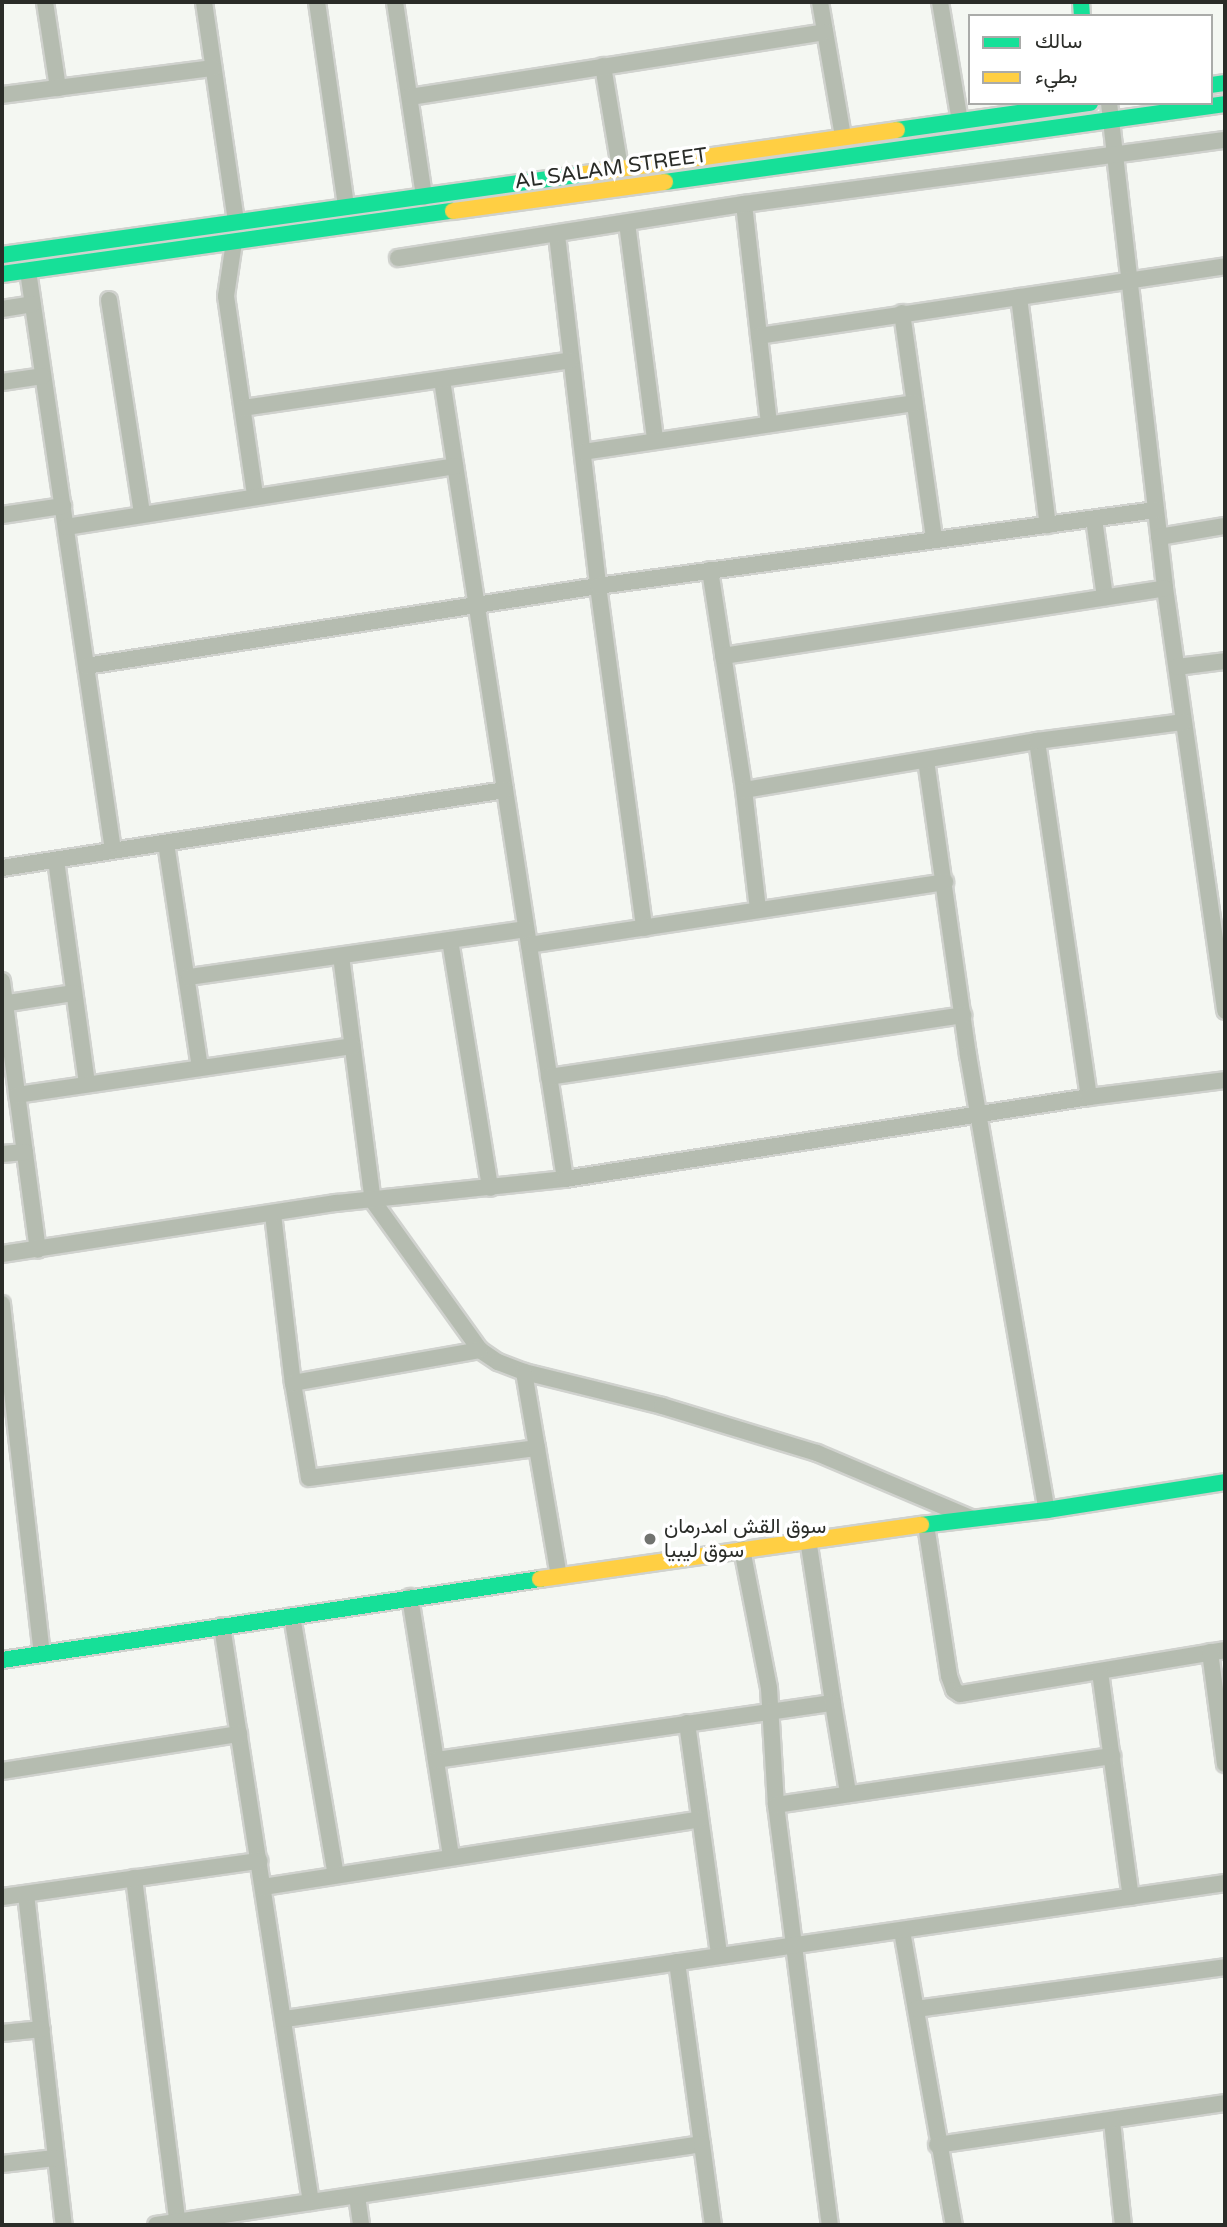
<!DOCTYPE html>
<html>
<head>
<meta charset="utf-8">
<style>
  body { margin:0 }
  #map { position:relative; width:1227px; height:2227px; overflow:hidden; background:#f4f7f2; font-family:"Varela Round",Vazirmatn,sans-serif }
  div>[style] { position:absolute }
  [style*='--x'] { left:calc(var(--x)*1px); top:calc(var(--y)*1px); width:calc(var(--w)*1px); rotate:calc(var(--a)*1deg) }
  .roads { filter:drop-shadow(2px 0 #d0d2ce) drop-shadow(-2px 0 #d0d2ce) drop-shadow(0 2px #d0d2ce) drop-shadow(0 -2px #d0d2ce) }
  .street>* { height:16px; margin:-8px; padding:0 8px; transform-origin:8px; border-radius:8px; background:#b5bcb0 }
  .fast>* { height:16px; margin:-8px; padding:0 8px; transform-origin:8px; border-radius:8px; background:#16e098 }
  .slow>* { height:16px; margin:-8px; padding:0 8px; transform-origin:8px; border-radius:8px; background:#ffcf43 }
  .dots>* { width:19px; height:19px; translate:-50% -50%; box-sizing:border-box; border:4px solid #fff; border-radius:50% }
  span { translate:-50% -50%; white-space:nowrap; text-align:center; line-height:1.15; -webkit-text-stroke:7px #fff; paint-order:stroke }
  .street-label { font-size:21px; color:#2a2c28 }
  .poi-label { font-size:21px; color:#2a2c28 }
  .left { translate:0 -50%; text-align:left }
  .frame { position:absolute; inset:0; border:4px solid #2a2c28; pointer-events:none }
  .legend { position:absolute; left:968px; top:14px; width:245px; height:91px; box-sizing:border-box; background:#fff; border:2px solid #aaaba9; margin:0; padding:9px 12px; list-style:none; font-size:21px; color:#2a2c28 }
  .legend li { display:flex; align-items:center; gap:14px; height:35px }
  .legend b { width:35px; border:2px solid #aaaba9 }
</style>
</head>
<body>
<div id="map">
  <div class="roads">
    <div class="street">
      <div style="--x:45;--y:2;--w:87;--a:81.4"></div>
      <div style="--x:204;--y:2;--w:222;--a:81.7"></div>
      <div style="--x:317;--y:2;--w:207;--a:81.9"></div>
      <div style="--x:395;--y:2;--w:197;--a:81.5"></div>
      <div style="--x:820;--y:2;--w:136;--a:80.3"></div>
      <div style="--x:940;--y:2;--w:121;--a:80.5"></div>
      <div style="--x:603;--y:66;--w:103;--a:80.5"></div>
      <div style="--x:2;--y:95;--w:213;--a:-7.3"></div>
      <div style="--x:410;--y:97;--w:420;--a:-8.9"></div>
      <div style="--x:1109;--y:103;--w:488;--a:83.4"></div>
      <div style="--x:1165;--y:588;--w:427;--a:81.9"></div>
      <div style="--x:744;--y:204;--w:220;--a:83.5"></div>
      <div style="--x:627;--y:223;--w:219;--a:82.6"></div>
      <div style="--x:557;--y:235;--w:353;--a:83.3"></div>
      <div style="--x:598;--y:586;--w:345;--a:82.3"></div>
      <div style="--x:234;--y:242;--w:55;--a:98.4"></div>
      <div style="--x:226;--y:296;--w:202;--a:81.7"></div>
      <div style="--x:398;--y:258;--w:350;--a:-8.9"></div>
      <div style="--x:744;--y:204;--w:485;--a:-7.6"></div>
      <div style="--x:28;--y:271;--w:585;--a:81.65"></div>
      <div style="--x:1019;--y:297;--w:230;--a:82.8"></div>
      <div style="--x:109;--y:300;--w:217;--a:81.2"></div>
      <div style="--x:2;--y:309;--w:31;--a:-9"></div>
      <div style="--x:902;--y:313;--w:228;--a:81.9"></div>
      <div style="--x:759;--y:336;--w:471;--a:-8.5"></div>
      <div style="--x:442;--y:380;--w:808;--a:81.25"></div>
      <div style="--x:2;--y:382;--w:41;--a:-8.3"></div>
      <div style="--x:243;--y:408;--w:331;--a:-8.3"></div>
      <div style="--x:583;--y:452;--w:335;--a:-8.4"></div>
      <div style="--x:2;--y:515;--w:62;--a:-8.4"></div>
      <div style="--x:1094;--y:519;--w:79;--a:82"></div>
      <div style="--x:66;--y:527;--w:394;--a:-8.9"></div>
      <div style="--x:1159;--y:537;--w:67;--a:-9.5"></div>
      <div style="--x:710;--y:570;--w:223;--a:81.2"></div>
      <div style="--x:744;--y:790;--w:120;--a:83.3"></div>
      <div style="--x:723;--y:656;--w:447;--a:-8.7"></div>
      <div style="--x:86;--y:666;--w:518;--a:-8.88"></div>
      <div style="--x:598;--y:586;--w:563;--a:-7.76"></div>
      <div style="--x:1177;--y:667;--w:48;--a:-7.1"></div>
      <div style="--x:1037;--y:741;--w:360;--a:81.7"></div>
      <div style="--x:926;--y:760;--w:298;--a:81.9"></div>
      <div style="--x:968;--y:1055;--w:462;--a:80.2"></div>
      <div style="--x:744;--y:790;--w:297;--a:-9.5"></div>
      <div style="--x:1037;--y:741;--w:148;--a:-7.4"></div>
      <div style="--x:166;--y:843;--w:227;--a:81.4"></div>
      <div style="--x:56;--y:860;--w:226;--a:82.1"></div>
      <div style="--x:2;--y:868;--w:509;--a:-8.81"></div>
      <div style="--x:450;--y:940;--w:251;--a:80.8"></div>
      <div style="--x:529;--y:945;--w:421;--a:-8.6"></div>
      <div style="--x:341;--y:956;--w:247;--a:82.6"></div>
      <div style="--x:373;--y:1201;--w:183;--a:54.3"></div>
      <div style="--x:480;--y:1350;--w:22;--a:34"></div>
      <div style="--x:498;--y:1362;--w:28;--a:21"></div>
      <div style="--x:524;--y:1372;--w:142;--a:13.8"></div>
      <div style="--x:662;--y:1406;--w:162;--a:16.9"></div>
      <div style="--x:817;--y:1453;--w:167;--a:22.9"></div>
      <div style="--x:189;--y:977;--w:340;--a:-8.1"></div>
      <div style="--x:2;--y:981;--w:271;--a:82.4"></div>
      <div style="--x:2;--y:1004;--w:73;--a:-8.7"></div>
      <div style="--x:549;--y:1077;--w:419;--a:-8.5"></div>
      <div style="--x:17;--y:1095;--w:339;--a:-8.3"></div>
      <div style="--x:2;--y:1154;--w:23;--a:-5"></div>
      <div style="--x:273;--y:1214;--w:170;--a:83.3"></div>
      <div style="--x:293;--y:1383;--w:96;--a:80.4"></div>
      <div style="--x:309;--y:1478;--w:230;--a:-7.5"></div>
      <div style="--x:2;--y:1254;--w:338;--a:-8.7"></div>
      <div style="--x:336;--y:1203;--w:230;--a:-6"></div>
      <div style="--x:565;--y:1179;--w:530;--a:-8.89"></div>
      <div style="--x:1089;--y:1097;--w:137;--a:-7.1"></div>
      <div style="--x:2;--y:1304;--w:351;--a:83.5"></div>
      <div style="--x:524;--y:1372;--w:207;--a:80.3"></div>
      <div style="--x:293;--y:1383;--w:190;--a:-10"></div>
      <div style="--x:926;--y:1525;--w:153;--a:81.3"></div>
      <div style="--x:949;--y:1676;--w:15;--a:70"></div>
      <div style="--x:954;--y:1690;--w:7;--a:34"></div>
      <div style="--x:960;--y:1694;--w:269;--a:-9.4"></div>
      <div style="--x:808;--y:1539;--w:166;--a:81.3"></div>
      <div style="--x:742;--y:1549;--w:142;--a:79"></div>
      <div style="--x:769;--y:1688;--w:117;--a:86.6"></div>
      <div style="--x:776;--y:1805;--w:423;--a:82.7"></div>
      <div style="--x:410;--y:1597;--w:263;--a:81"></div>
      <div style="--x:292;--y:1616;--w:263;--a:80.4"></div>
      <div style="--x:222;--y:1626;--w:583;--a:81.22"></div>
      <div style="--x:1210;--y:1652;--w:113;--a:82.4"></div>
      <div style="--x:1100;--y:1672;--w:227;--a:82.2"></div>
      <div style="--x:687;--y:1723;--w:234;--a:82.1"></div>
      <div style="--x:436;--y:1760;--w:401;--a:-8.2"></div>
      <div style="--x:833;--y:1703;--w:91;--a:80.5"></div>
      <div style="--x:2;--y:1771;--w:240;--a:-8.9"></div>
      <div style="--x:776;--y:1805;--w:340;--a:-8.3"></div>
      <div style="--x:134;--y:1878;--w:350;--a:82.8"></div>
      <div style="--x:263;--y:1887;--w:442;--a:-8.8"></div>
      <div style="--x:26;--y:1894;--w:333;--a:83.5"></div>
      <div style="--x:2;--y:1897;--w:260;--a:-8"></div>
      <div style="--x:902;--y:1931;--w:299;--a:80"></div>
      <div style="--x:677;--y:1962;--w:184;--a:82.2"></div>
      <div style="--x:916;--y:2009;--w:312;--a:-7.7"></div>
      <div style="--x:285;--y:2019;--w:950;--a:-8.23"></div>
      <div style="--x:2;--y:2033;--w:40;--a:-5.7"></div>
      <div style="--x:1112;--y:2121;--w:105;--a:84"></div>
      <div style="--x:937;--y:2145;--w:291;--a:-8.3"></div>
      <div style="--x:2;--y:2164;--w:53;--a:-6.5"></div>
      <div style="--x:357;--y:2196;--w:29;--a:82"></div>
      <div style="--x:156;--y:2225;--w:552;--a:-8.44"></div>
      <div style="--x:702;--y:2144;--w:82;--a:82.3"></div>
    </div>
    <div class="fast">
      <div style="--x:1081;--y:2;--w:14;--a:86"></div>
      <div style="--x:1211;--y:85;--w:14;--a:-8"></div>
      <div style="--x:897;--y:130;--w:195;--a:-8"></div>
      <div style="--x:665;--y:182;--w:565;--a:-7.93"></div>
      <div style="--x:2;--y:255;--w:588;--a:-7.92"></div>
      <div style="--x:2;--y:274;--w:455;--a:-8"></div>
      <div style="--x:921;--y:1525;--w:127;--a:-6.8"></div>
      <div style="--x:1047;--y:1510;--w:180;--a:-8.9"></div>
      <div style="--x:2;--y:1660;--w:544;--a:-8.56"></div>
    </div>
    <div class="slow">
      <div style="--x:584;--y:174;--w:316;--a:-8"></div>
      <div style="--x:453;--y:211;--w:214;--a:-7.8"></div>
      <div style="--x:540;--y:1579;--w:385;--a:-8.1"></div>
    </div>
  </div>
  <div class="dots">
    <div style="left:650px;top:1539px;background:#71736f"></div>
  </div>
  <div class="street-label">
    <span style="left:611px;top:169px;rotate:-8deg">AL SALAM STREET</span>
  </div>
  <div class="poi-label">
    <span class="left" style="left:664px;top:1539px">سوق القش امدرمان<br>سوق ليبيا</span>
  </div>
  <div class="frame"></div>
  <ul class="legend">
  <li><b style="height:9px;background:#16e098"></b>سالك</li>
  <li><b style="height:9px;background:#ffcf43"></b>بطيء</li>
  </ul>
</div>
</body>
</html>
